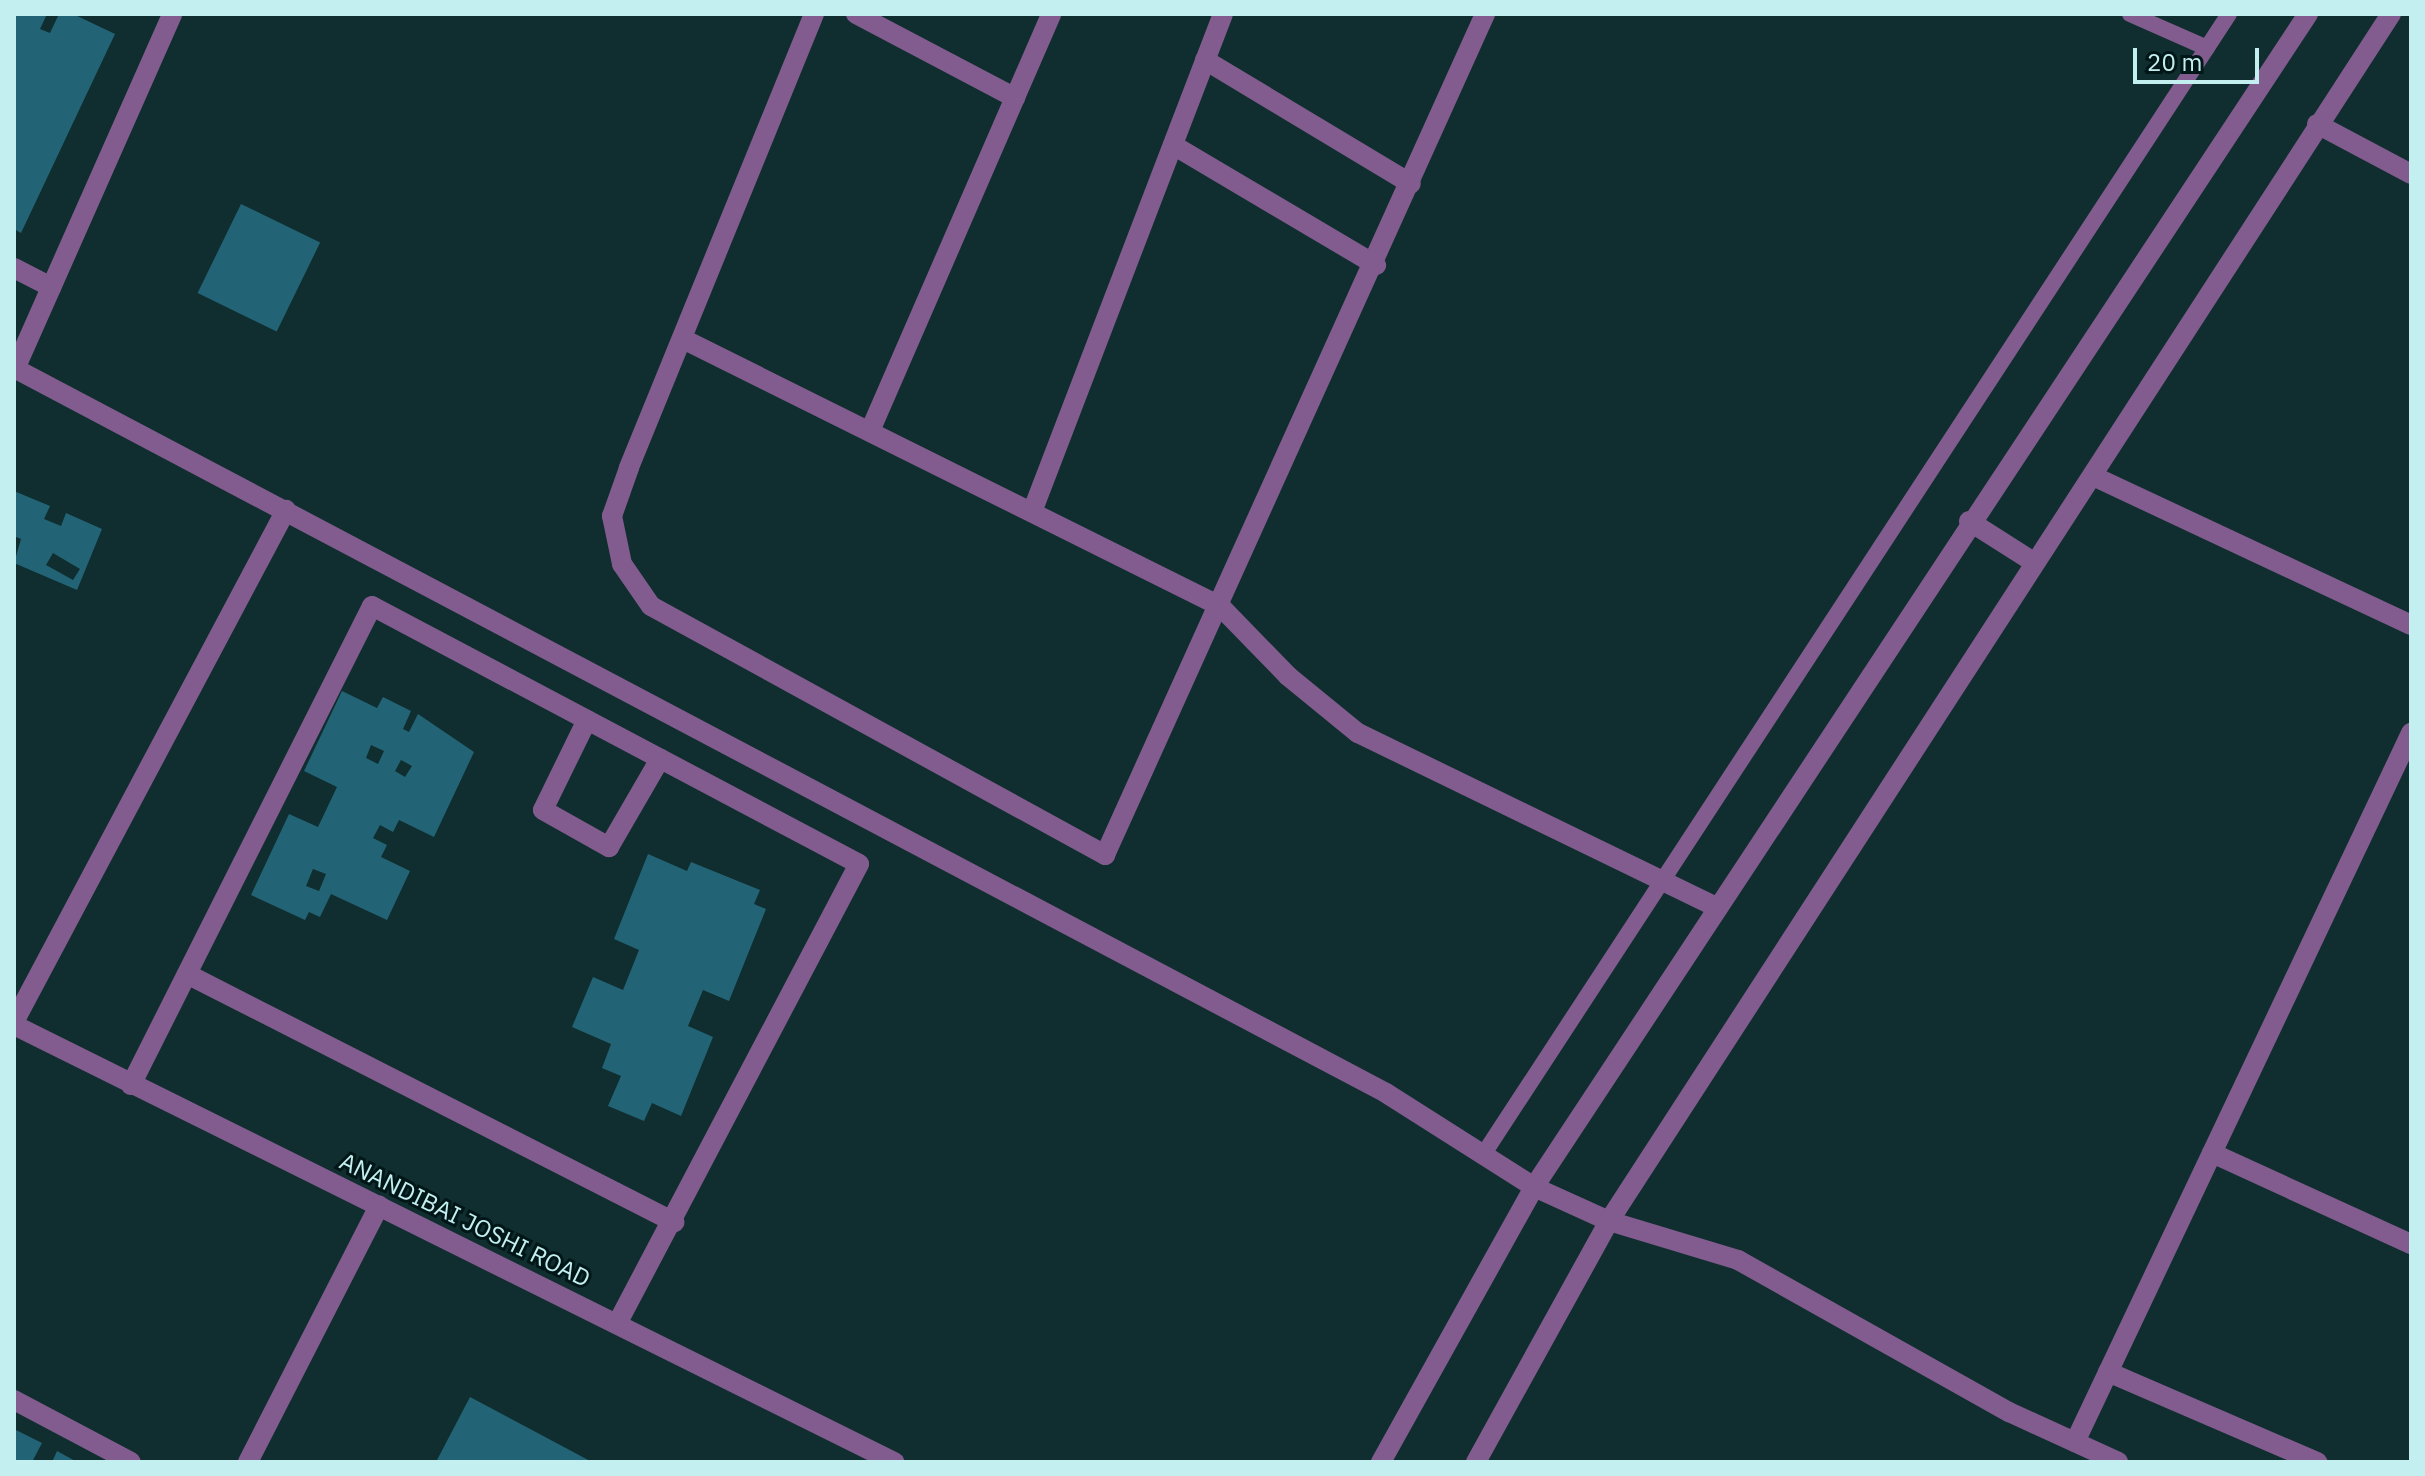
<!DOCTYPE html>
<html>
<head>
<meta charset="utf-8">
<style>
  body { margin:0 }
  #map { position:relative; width:2425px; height:1476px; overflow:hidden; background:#102e2f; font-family:"IBM Plex Sans",sans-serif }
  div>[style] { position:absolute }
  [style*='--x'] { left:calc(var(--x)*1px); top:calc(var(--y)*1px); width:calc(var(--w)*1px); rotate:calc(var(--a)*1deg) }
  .building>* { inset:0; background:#226476; transform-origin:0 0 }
  .lane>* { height:16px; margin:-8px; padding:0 8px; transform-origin:8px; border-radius:8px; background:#825c8e }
  .street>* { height:20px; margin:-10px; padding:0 10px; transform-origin:10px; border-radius:10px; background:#825c8e }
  span { translate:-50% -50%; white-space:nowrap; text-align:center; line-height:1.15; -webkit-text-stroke:6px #001617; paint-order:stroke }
  .street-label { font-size:24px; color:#c4eff1 }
  .frame { position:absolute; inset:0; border:16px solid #c4eff1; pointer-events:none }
  .scale { position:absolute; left:2133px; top:48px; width:126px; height:36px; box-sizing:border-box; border:4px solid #c4eff1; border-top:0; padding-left:10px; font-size:24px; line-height:28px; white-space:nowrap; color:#c4eff1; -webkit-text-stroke:6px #001617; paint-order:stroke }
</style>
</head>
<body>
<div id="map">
  <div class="building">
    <div style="clip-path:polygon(14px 14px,47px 14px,40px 29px,50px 33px,59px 14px,73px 14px,115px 34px,21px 233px,14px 229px)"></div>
    <div style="left:241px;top:204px;width:88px;height:99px;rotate:26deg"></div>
    <div style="clip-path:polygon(evenodd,14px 491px,50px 506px,44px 519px,61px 526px,66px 513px,102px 529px,77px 590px,14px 563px,21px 539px,14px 536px,14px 491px,53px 553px,80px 569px,73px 580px,46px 565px,53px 553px)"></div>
    <div style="clip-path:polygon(evenodd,342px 691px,377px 708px,383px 697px,411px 711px,403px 729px,409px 732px,418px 714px,474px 752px,434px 837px,399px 820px,393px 832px,380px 825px,373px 838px,387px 845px,381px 857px,410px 871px,387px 920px,331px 894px,320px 917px,309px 912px,305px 920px,251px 895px,289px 814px,318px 827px,337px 787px,304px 771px,342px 691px,371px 745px,384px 751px,378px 764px,366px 758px,371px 745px,342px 691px,401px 760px,412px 766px,405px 777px,395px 771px,401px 760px,342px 691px,313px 869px,326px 874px,319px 891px,306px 886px,313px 869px)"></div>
    <div style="clip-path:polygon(648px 854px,687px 871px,691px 862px,760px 890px,754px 904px,766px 909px,729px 1001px,703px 990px,688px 1026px,713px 1037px,681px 1116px,652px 1103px,644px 1121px,608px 1106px,621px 1076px,602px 1068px,611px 1044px,572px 1027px,593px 977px,623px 990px,639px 950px,614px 939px)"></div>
    <div style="clip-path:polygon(470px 1397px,592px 1462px,436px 1462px)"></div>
    <div style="clip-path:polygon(14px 1429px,42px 1443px,32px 1462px,14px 1462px)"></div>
    <div style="clip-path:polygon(57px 1451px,77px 1462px,52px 1462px)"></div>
  </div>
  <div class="lane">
    <div style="--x:2130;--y:14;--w:84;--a:23.8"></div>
    <div style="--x:1483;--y:1155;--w:1363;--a:-56.82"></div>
  </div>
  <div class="street">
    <div style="--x:814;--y:14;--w:490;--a:112.2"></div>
    <div style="--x:629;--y:468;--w:51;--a:109.5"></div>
    <div style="--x:612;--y:516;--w:49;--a:78.2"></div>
    <div style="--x:622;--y:564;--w:51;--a:55.4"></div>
    <div style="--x:651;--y:606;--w:518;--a:28.74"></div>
    <div style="--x:1105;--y:855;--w:923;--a:-65.68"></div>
    <div style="--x:856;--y:14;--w:180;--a:27.8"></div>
    <div style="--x:1205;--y:60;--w:240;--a:31"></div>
    <div style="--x:2317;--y:124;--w:106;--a:28"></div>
    <div style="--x:1173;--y:145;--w:236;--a:30.6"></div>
    <div style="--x:14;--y:268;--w:42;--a:27.2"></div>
    <div style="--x:687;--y:341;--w:595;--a:26.44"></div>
    <div style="--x:1220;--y:606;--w:98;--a:45.8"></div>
    <div style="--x:1288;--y:676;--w:90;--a:39.2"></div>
    <div style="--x:1358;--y:733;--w:400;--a:25.9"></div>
    <div style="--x:14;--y:368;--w:1552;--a:27.85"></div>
    <div style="--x:1386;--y:1093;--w:175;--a:32.4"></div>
    <div style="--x:1534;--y:1187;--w:82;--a:24.4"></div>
    <div style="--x:1609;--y:1221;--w:135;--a:16.8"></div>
    <div style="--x:1738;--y:1260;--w:311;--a:29.3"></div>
    <div style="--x:2009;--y:1412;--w:120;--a:24.6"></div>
    <div style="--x:15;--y:369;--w:388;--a:-66.1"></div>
    <div style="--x:870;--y:431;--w:455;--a:-66.5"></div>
    <div style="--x:2093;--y:476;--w:351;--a:25.1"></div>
    <div style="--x:1032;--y:512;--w:533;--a:-69.02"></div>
    <div style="--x:1969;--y:521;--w:78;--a:32.5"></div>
    <div style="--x:587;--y:720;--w:100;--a:116.1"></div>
    <div style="--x:543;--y:810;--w:76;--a:29.3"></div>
    <div style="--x:609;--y:847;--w:102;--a:-59.9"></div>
    <div style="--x:187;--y:974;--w:547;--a:26.99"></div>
    <div style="--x:14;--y:1022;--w:580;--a:-62.02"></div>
    <div style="--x:14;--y:1025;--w:983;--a:26.41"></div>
    <div style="--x:131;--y:1085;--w:536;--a:-63.29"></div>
    <div style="--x:372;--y:606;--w:551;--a:27.91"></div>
    <div style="--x:859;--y:864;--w:520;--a:117.75"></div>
    <div style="--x:2212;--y:1153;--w:219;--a:24.6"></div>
    <div style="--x:2108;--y:1372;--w:228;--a:23.3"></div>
    <div style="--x:14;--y:1400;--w:132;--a:27.9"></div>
    <div style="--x:2075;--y:1442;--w:785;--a:-64.64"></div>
    <div style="--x:248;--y:1462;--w:288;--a:-62.9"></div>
    <div style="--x:1381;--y:1462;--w:315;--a:-60.9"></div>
    <div style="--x:1534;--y:1187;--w:1405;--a:-56.58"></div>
    <div style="--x:1476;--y:1462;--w:275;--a:-61.1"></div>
    <div style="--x:1609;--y:1221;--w:1438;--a:-57.06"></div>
  </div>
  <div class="street-label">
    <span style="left:465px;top:1220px;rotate:26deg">ANANDIBAI JOSHI ROAD</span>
  </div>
  <div class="frame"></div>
  <div class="scale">20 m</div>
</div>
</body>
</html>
